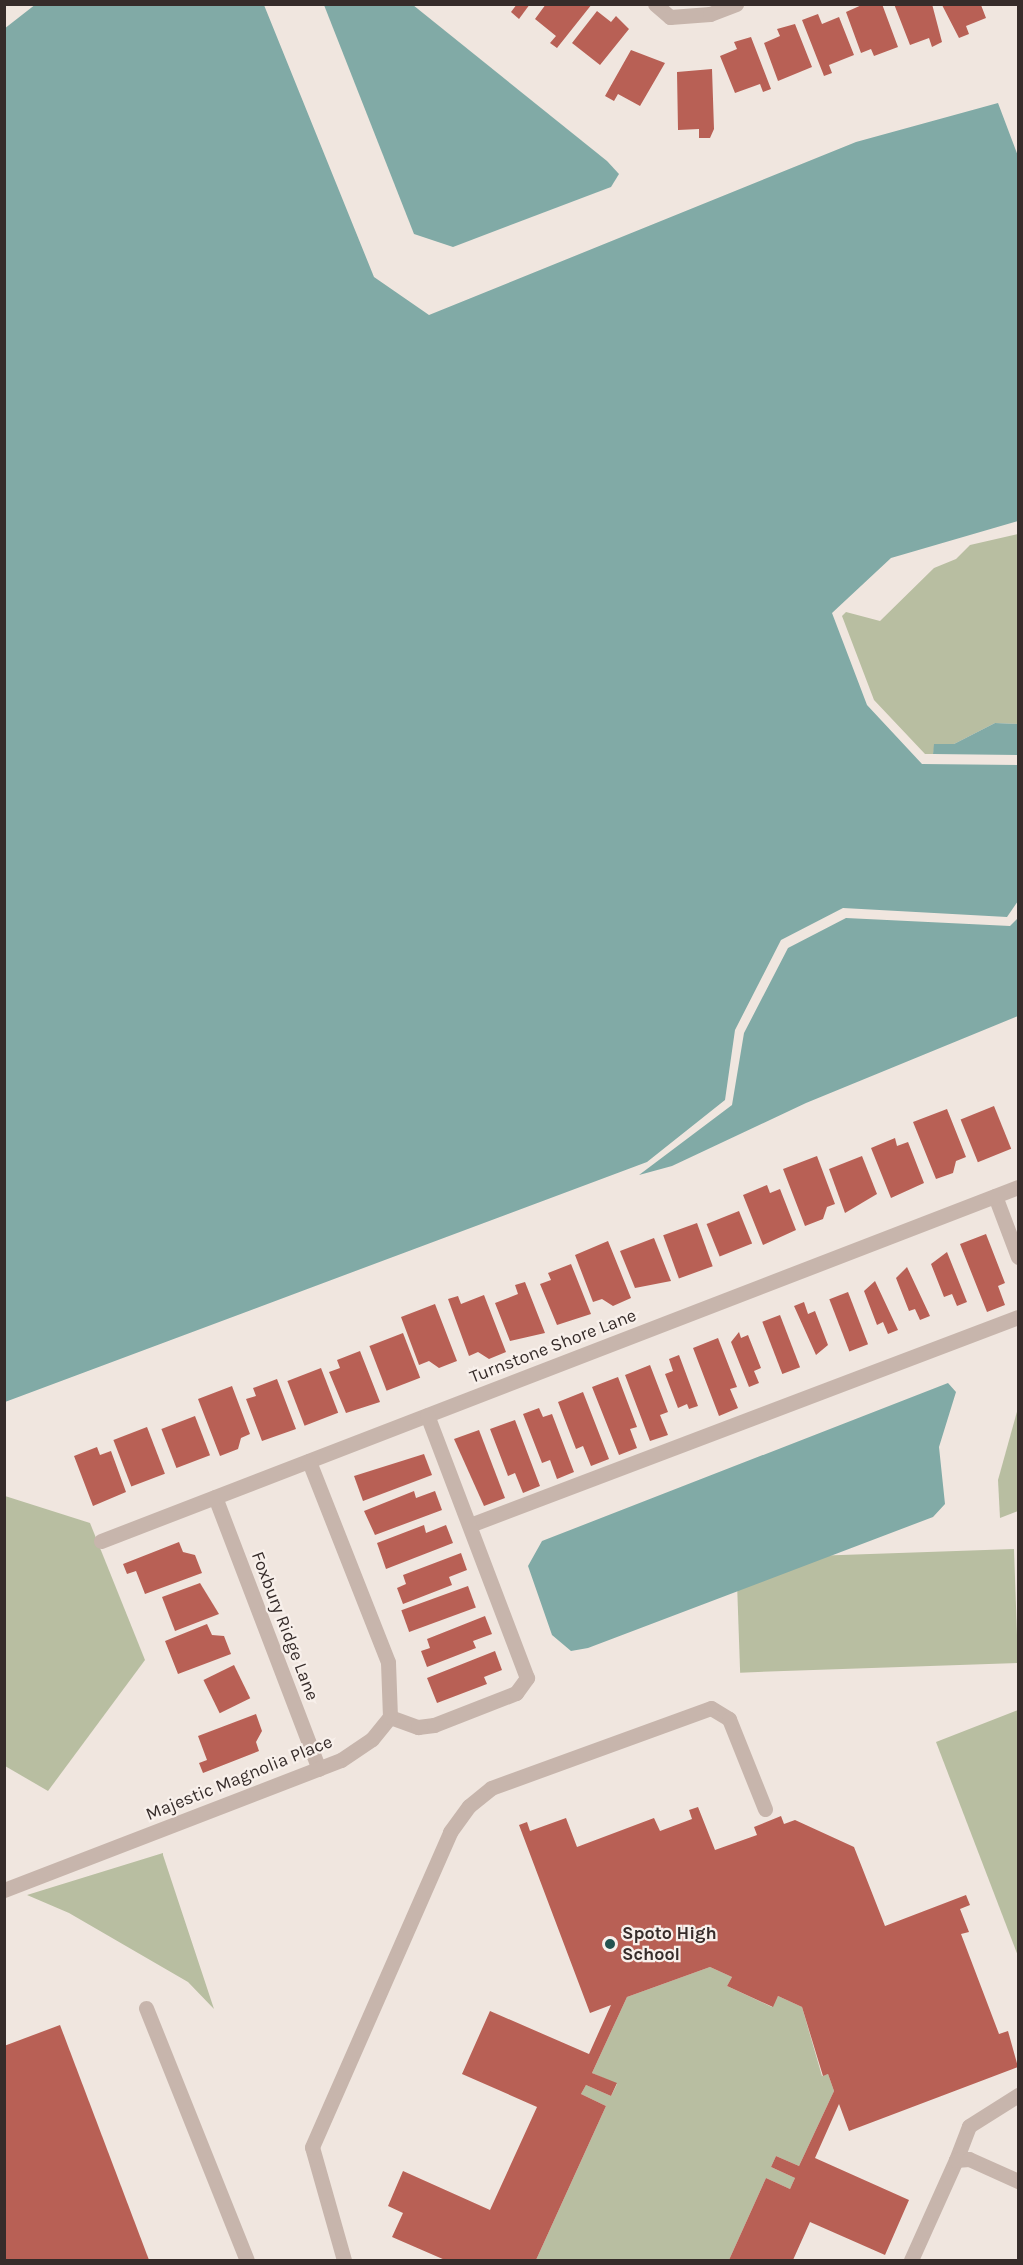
<!DOCTYPE html>
<html>
<head>
<meta charset="utf-8">
<style>
  body { margin:0 }
  #map { position:relative; width:1023px; height:2265px; overflow:hidden; background:#f0e6df; font-family:Karla,sans-serif }
  div>[style] { position:absolute }
  [style*='--x'] { left:calc(var(--x)*1px); top:calc(var(--y)*1px); width:calc(var(--w)*1px); rotate:calc(var(--a)*1deg) }
  .green>* { inset:0; background:#b8bea1; transform-origin:0 0 }
  .water>* { inset:0; background:#81aaa6 }
  .building>* { inset:0; background:#b86055; transform-origin:0 0 }
  .minor>* { height:15px; margin:-7.5px; padding:0 7.5px; transform-origin:7.5px; border-radius:7.5px; background:#c7b5ac }
  .dots>* { width:16px; height:16px; translate:-50% -50%; box-sizing:border-box; border:3px solid #f8f0eb; border-radius:50% }
  span { translate:-50% -50%; white-space:nowrap; text-align:center; line-height:1.15; -webkit-text-stroke:4.5px #f8f0eb; paint-order:stroke }
  .street-label { font-size:18px; color:#362c2a }
  .poi-label { font-size:18px; color:#362c2a; font-weight:700 }
  .left { translate:0 -50%; text-align:left }
  .frame { position:absolute; inset:0; border:6px solid #362c2a; pointer-events:none }
</style>
</head>
<body>
<div id="map">
  <div class="green">
    <div style="clip-path:polygon(1018px 534px,1018px 724px,995px 723px,954px 744px,935px 744px,933px 754px,925px 754px,874px 700px,842px 616px,846px 612px,880px 621px,934px 568px,956px 559px,970px 545px)"></div>
    <div style="clip-path:polygon(1018px 1408px,1018px 1511px,1000px 1518px,998px 1480px)"></div>
    <div style="clip-path:polygon(5px 1496px,90px 1523px,145px 1660px,48px 1791px,5px 1766px)"></div>
    <div style="left:1014px;top:1549px;width:114px;height:278px;rotate:88deg"></div>
    <div style="clip-path:polygon(1018px 1710px,1018px 1956px,936px 1742px)"></div>
    <div style="clip-path:polygon(163px 1853px,163px 1855px,214px 2009px,188px 1982px,69px 1913px,27px 1895px)"></div>
    <div style="clip-path:polygon(710px 1967px,732px 1977px,727px 1986px,772px 2007px,778px 1996px,802px 2007px,822px 2076px,828px 2074px,834px 2091px,799px 2166px,776px 2156px,771px 2167px,795px 2178px,790px 2189px,766px 2178px,729px 2260px,536px 2260px,606px 2106px,581px 2094px,586px 2085px,611px 2096px,617px 2084px,592px 2073px,627px 1997px)"></div>
  </div>
  <div class="water">
    <div style="clip-path:polygon(36px 4px,264px 5px,374px 277px,429px 315px,856px 142px,998px 103px,1018px 156px,1018px 521px,891px 558px,832px 613px,867px 705px,922px 764px,1018px 765px,1018px 901px,1007px 917px,843px 908px,781px 940px,735px 1030px,725px 1100px,647px 1162px,5px 1402px,4px 29px)"></div>
    <div style="clip-path:polygon(324px 5px,413px 5px,607px 161px,619px 174px,611px 187px,453px 247px,414px 234px)"></div>
    <div style="clip-path:polygon(995px 723px,1018px 724px,1018px 755px,933px 754px,934px 744px,954px 744px)"></div>
    <div style="clip-path:polygon(846px 918px,1010px 926px,1018px 918px,1018px 1016px,806px 1103px,672px 1166px,639px 1175px,732px 1105px,744px 1033px,788px 948px)"></div>
    <div style="clip-path:polygon(948px 1383px,956px 1392px,939px 1447px,945px 1504px,933px 1517px,588px 1648px,571px 1651px,552px 1635px,528px 1566px,542px 1541px)"></div>
  </div>
  <div class="building">
    <div style="clip-path:polygon(517px 4px,530px 4px,519px 19px,511px 12px)"></div>
    <div style="clip-path:polygon(546px 4px,592px 4px,557px 48px,550px 43px,556px 36px,535px 19px)"></div>
    <div style="clip-path:polygon(864px 4px,882px 4px,898px 47px,874px 56px,871px 49px,861px 53px,846px 12px)"></div>
    <div style="clip-path:polygon(894px 4px,932px 4px,942px 42px,932px 47px,929px 38px,910px 45px)"></div>
    <div style="clip-path:polygon(942px 5px,981px 5px,986px 18px,966px 26px,969px 34px,959px 38px)"></div>
    <div style="clip-path:polygon(597px 11px,611px 22px,616px 16px,629px 29px,600px 65px,572px 43px)"></div>
    <div style="clip-path:polygon(818px 14px,822px 24px,839px 17px,854px 55px,829px 65px,832px 73px,824px 76px,802px 20px)"></div>
    <div style="clip-path:polygon(795px 24px,812px 67px,778px 81px,764px 43px,780px 36px,777px 29px)"></div>
    <div style="clip-path:polygon(751px 37px,771px 89px,763px 92px,760px 84px,735px 93px,720px 56px,737px 49px,734px 42px)"></div>
    <div style="clip-path:polygon(631px 50px,665px 63px,640px 106px,618px 94px,614px 101px,605px 96px)"></div>
    <div style="clip-path:polygon(712px 69px,714px 129px,710px 138px,699px 138px,699px 129px,678px 130px,677px 72px)"></div>
    <div style="left:994px;top:1106px;width:46px;height:36px;rotate:68deg"></div>
    <div style="clip-path:polygon(947px 1109px,966px 1157px,956px 1161px,953px 1173px,936px 1179px,913px 1122px)"></div>
    <div style="clip-path:polygon(895px 1138px,897px 1146px,908px 1142px,924px 1183px,891px 1198px,871px 1148px)"></div>
    <div style="clip-path:polygon(817px 1156px,835px 1204px,827px 1207px,823px 1219px,805px 1226px,783px 1169px)"></div>
    <div style="clip-path:polygon(862px 1156px,877px 1194px,845px 1213px,829px 1169px)"></div>
    <div style="clip-path:polygon(767px 1185px,770px 1193px,780px 1189px,796px 1230px,763px 1245px,743px 1195px)"></div>
    <div style="left:739px;top:1211px;width:35px;height:35px;rotate:68deg"></div>
    <div style="left:697px;top:1223px;width:46px;height:36px;rotate:70deg"></div>
    <div style="clip-path:polygon(986px 1234px,1005px 1283px,998px 1286px,1005px 1305px,987px 1312px,960px 1244px)"></div>
    <div style="clip-path:polygon(654px 1238px,671px 1281px,635px 1288px,620px 1251px)"></div>
    <div style="clip-path:polygon(608px 1241px,631px 1298px,613px 1306px,602px 1299px,593px 1302px,575px 1255px)"></div>
    <div style="clip-path:polygon(947px 1252px,967px 1302px,957px 1306px,952px 1294px,944px 1297px,931px 1264px)"></div>
    <div style="clip-path:polygon(571px 1264px,591px 1314px,557px 1325px,540px 1284px,551px 1280px,548px 1273px)"></div>
    <div style="clip-path:polygon(907px 1267px,930px 1316px,920px 1320px,915px 1309px,909px 1311px,896px 1278px)"></div>
    <div style="clip-path:polygon(875px 1281px,898px 1330px,888px 1334px,883px 1322px,877px 1325px,864px 1291px)"></div>
    <div style="clip-path:polygon(525px 1282px,545px 1333px,510px 1341px,495px 1303px,518px 1294px,515px 1285px)"></div>
    <div style="left:848px;top:1292px;width:56px;height:20px;rotate:69deg"></div>
    <div style="clip-path:polygon(484px 1295px,506px 1352px,489px 1359px,478px 1352px,469px 1356px,448px 1299px,458px 1296px,461px 1304px)"></div>
    <div style="clip-path:polygon(804px 1302px,808px 1314px,815px 1311px,828px 1345px,816px 1355px,794px 1306px)"></div>
    <div style="clip-path:polygon(435px 1304px,457px 1361px,439px 1368px,429px 1361px,419px 1365px,401px 1317px)"></div>
    <div style="left:780px;top:1315px;width:56px;height:19px;rotate:69deg"></div>
    <div style="clip-path:polygon(739px 1332px,741px 1338px,748px 1335px,761px 1368px,754px 1371px,759px 1383px,749px 1387px,731px 1342px)"></div>
    <div style="left:403px;top:1333px;width:48px;height:36px;rotate:69deg"></div>
    <div style="clip-path:polygon(718px 1338px,737px 1387px,730px 1389px,738px 1408px,719px 1416px,693px 1348px)"></div>
    <div style="clip-path:polygon(360px 1351px,380px 1402px,346px 1413px,329px 1372px,340px 1368px,337px 1360px)"></div>
    <div style="clip-path:polygon(679px 1355px,698px 1406px,689px 1409px,687px 1404px,678px 1408px,665px 1374px,673px 1371px,669px 1359px)"></div>
    <div style="clip-path:polygon(650px 1365px,668px 1412px,660px 1415px,668px 1435px,650px 1441px,625px 1375px)"></div>
    <div style="left:321px;top:1368px;width:48px;height:36px;rotate:69deg"></div>
    <div style="clip-path:polygon(618px 1377px,637px 1427px,630px 1429px,637px 1448px,619px 1455px,592px 1387px)"></div>
    <div style="clip-path:polygon(277px 1379px,296px 1429px,262px 1441px,246px 1399px,256px 1396px,253px 1388px)"></div>
    <div style="clip-path:polygon(232px 1386px,250px 1434px,241px 1438px,238px 1449px,220px 1456px,198px 1399px)"></div>
    <div style="clip-path:polygon(583px 1392px,609px 1459px,591px 1466px,583px 1446px,576px 1449px,558px 1402px)"></div>
    <div style="clip-path:polygon(539px 1408px,543px 1417px,552px 1414px,574px 1472px,557px 1479px,550px 1460px,542px 1463px,523px 1414px)"></div>
    <div style="left:195px;top:1416px;width:42px;height:36px;rotate:69deg"></div>
    <div style="clip-path:polygon(515px 1420px,540px 1486px,523px 1493px,515px 1473px,508px 1476px,490px 1429px)"></div>
    <div style="left:147px;top:1427px;width:50px;height:36px;rotate:69deg"></div>
    <div style="clip-path:polygon(479px 1430px,505px 1498px,484px 1506px,454px 1439px)"></div>
    <div style="clip-path:polygon(97px 1447px,100px 1455px,111px 1451px,126px 1492px,93px 1506px,74px 1456px)"></div>
    <div style="clip-path:polygon(424px 1454px,432px 1475px,363px 1501px,354px 1476px)"></div>
    <div style="clip-path:polygon(414px 1491px,416px 1498px,435px 1491px,442px 1510px,375px 1535px,364px 1511px)"></div>
    <div style="clip-path:polygon(424px 1525px,426px 1533px,446px 1525px,453px 1543px,386px 1569px,377px 1543px)"></div>
    <div style="clip-path:polygon(179px 1542px,183px 1552px,195px 1555px,202px 1573px,145px 1594px,136px 1571px,127px 1574px,123px 1564px)"></div>
    <div style="clip-path:polygon(461px 1553px,467px 1570px,449px 1577px,452px 1585px,403px 1604px,397px 1588px,406px 1584px,403px 1575px)"></div>
    <div style="clip-path:polygon(200px 1583px,219px 1614px,175px 1631px,162px 1597px)"></div>
    <div style="left:468px;top:1586px;width:23px;height:71px;rotate:70deg"></div>
    <div style="clip-path:polygon(485px 1616px,492px 1634px,473px 1641px,476px 1648px,427px 1667px,421px 1651px,430px 1648px,427px 1639px)"></div>
    <div style="clip-path:polygon(207px 1624px,212px 1635px,224px 1636px,231px 1654px,178px 1674px,165px 1641px)"></div>
    <div style="clip-path:polygon(495px 1651px,502px 1670px,484px 1677px,487px 1684px,437px 1703px,427px 1678px)"></div>
    <div style="left:234px;top:1665px;width:37px;height:34px;rotate:64deg"></div>
    <div style="clip-path:polygon(256px 1714px,262px 1731px,256px 1742px,259px 1751px,203px 1773px,199px 1763px,207px 1760px,198px 1736px)"></div>
    <div style="clip-path:polygon(698px 1807px,715px 1850px,757px 1835px,754px 1827px,781px 1816px,784px 1824px,795px 1820px,854px 1847px,885px 1926px,966px 1895px,970px 1905px,960px 1909px,969px 1932px,961px 1934px,999px 2034px,1008px 2031px,1018px 2067px,849px 2131px,839px 2104px,815px 2158px,909px 2200px,885px 2255px,810px 2222px,793px 2260px,729px 2260px,766px 2178px,790px 2189px,795px 2178px,771px 2167px,776px 2156px,799px 2166px,834px 2091px,828px 2074px,823px 2076px,802px 2007px,778px 1996px,773px 2007px,727px 1986px,732px 1977px,710px 1967px,627px 1997px,592px 2073px,617px 2083px,611px 2096px,586px 2085px,581px 2094px,606px 2106px,536px 2260px,445px 2260px,392px 2237px,403px 2213px,388px 2206px,403px 2171px,490px 2210px,537px 2107px,462px 2074px,490px 2011px,589px 2054px,611px 2005px,590px 2013px,519px 1825px,527px 1822px,530px 1831px,566px 1818px,577px 1847px,654px 1818px,660px 1831px,692px 1819px,689px 1810px)"></div>
    <div style="clip-path:polygon(60px 2025px,149px 2260px,4px 2260px,4px 2046px)"></div>
  </div>
  <div class="minor">
    <div style="--x:655;--y:4;--w:20;--a:41"></div>
    <div style="--x:670;--y:17;--w:40;--a:-4.3"></div>
    <div style="--x:710;--y:14;--w:28;--a:-21"></div>
    <div style="--x:995;--y:1196;--w:65;--a:69.3"></div>
    <div style="--x:215;--y:1497;--w:291;--a:69.1"></div>
    <div style="--x:470;--y:1525;--w:586;--a:-20.78"></div>
    <div style="--x:101;--y:1541;--w:983;--a:-21.11"></div>
    <div style="--x:390;--y:1717;--w:30;--a:20"></div>
    <div style="--x:418;--y:1727;--w:16;--a:-7"></div>
    <div style="--x:434;--y:1725;--w:88;--a:-21.3"></div>
    <div style="--x:516;--y:1693;--w:19;--a:-54"></div>
    <div style="--x:527;--y:1678;--w:281;--a:-110.8"></div>
    <div style="--x:4;--y:1890;--w:361;--a:-21.1"></div>
    <div style="--x:341;--y:1760;--w:37;--a:-34"></div>
    <div style="--x:372;--y:1739;--w:28;--a:-51"></div>
    <div style="--x:390;--y:1717;--w:55;--a:-92.1"></div>
    <div style="--x:388;--y:1662;--w:216;--a:-111.5"></div>
    <div style="--x:146;--y:2008;--w:271;--a:68.2"></div>
    <div style="--x:956;--y:2160;--w:36;--a:-69"></div>
    <div style="--x:969;--y:2126;--w:58;--a:-32.3"></div>
    <div style="--x:344;--y:2260;--w:117;--a:-105.8"></div>
    <div style="--x:312;--y:2147;--w:344;--a:-66.3"></div>
    <div style="--x:450;--y:1832;--w:32;--a:-54"></div>
    <div style="--x:469;--y:1806;--w:28;--a:-39"></div>
    <div style="--x:491;--y:1788;--w:234;--a:-20"></div>
    <div style="--x:711;--y:1708;--w:21;--a:31"></div>
    <div style="--x:729;--y:1719;--w:97;--a:68.2"></div>
    <div style="--x:911;--y:2260;--w:110;--a:-65.8"></div>
    <div style="--x:956;--y:2160;--w:13;--a:-4"></div>
    <div style="--x:969;--y:2159;--w:54;--a:24.2"></div>
  </div>
  <div class="dots">
    <div style="left:610px;top:1944px;background:#245350"></div>
  </div>
  <div class="street-label">
    <span style="left:553px;top:1346px;rotate:-21deg">Turnstone Shore Lane</span>
    <span style="left:285px;top:1626px;rotate:69deg">Foxbury Ridge Lane</span>
    <span style="left:239px;top:1778px;rotate:-22deg">Majestic Magnolia Place</span>
  </div>
  <div class="poi-label">
    <span class="left" style="left:622px;top:1944px">Spoto High<br>School</span>
  </div>
  <div class="frame"></div>
</div>
</body>
</html>
